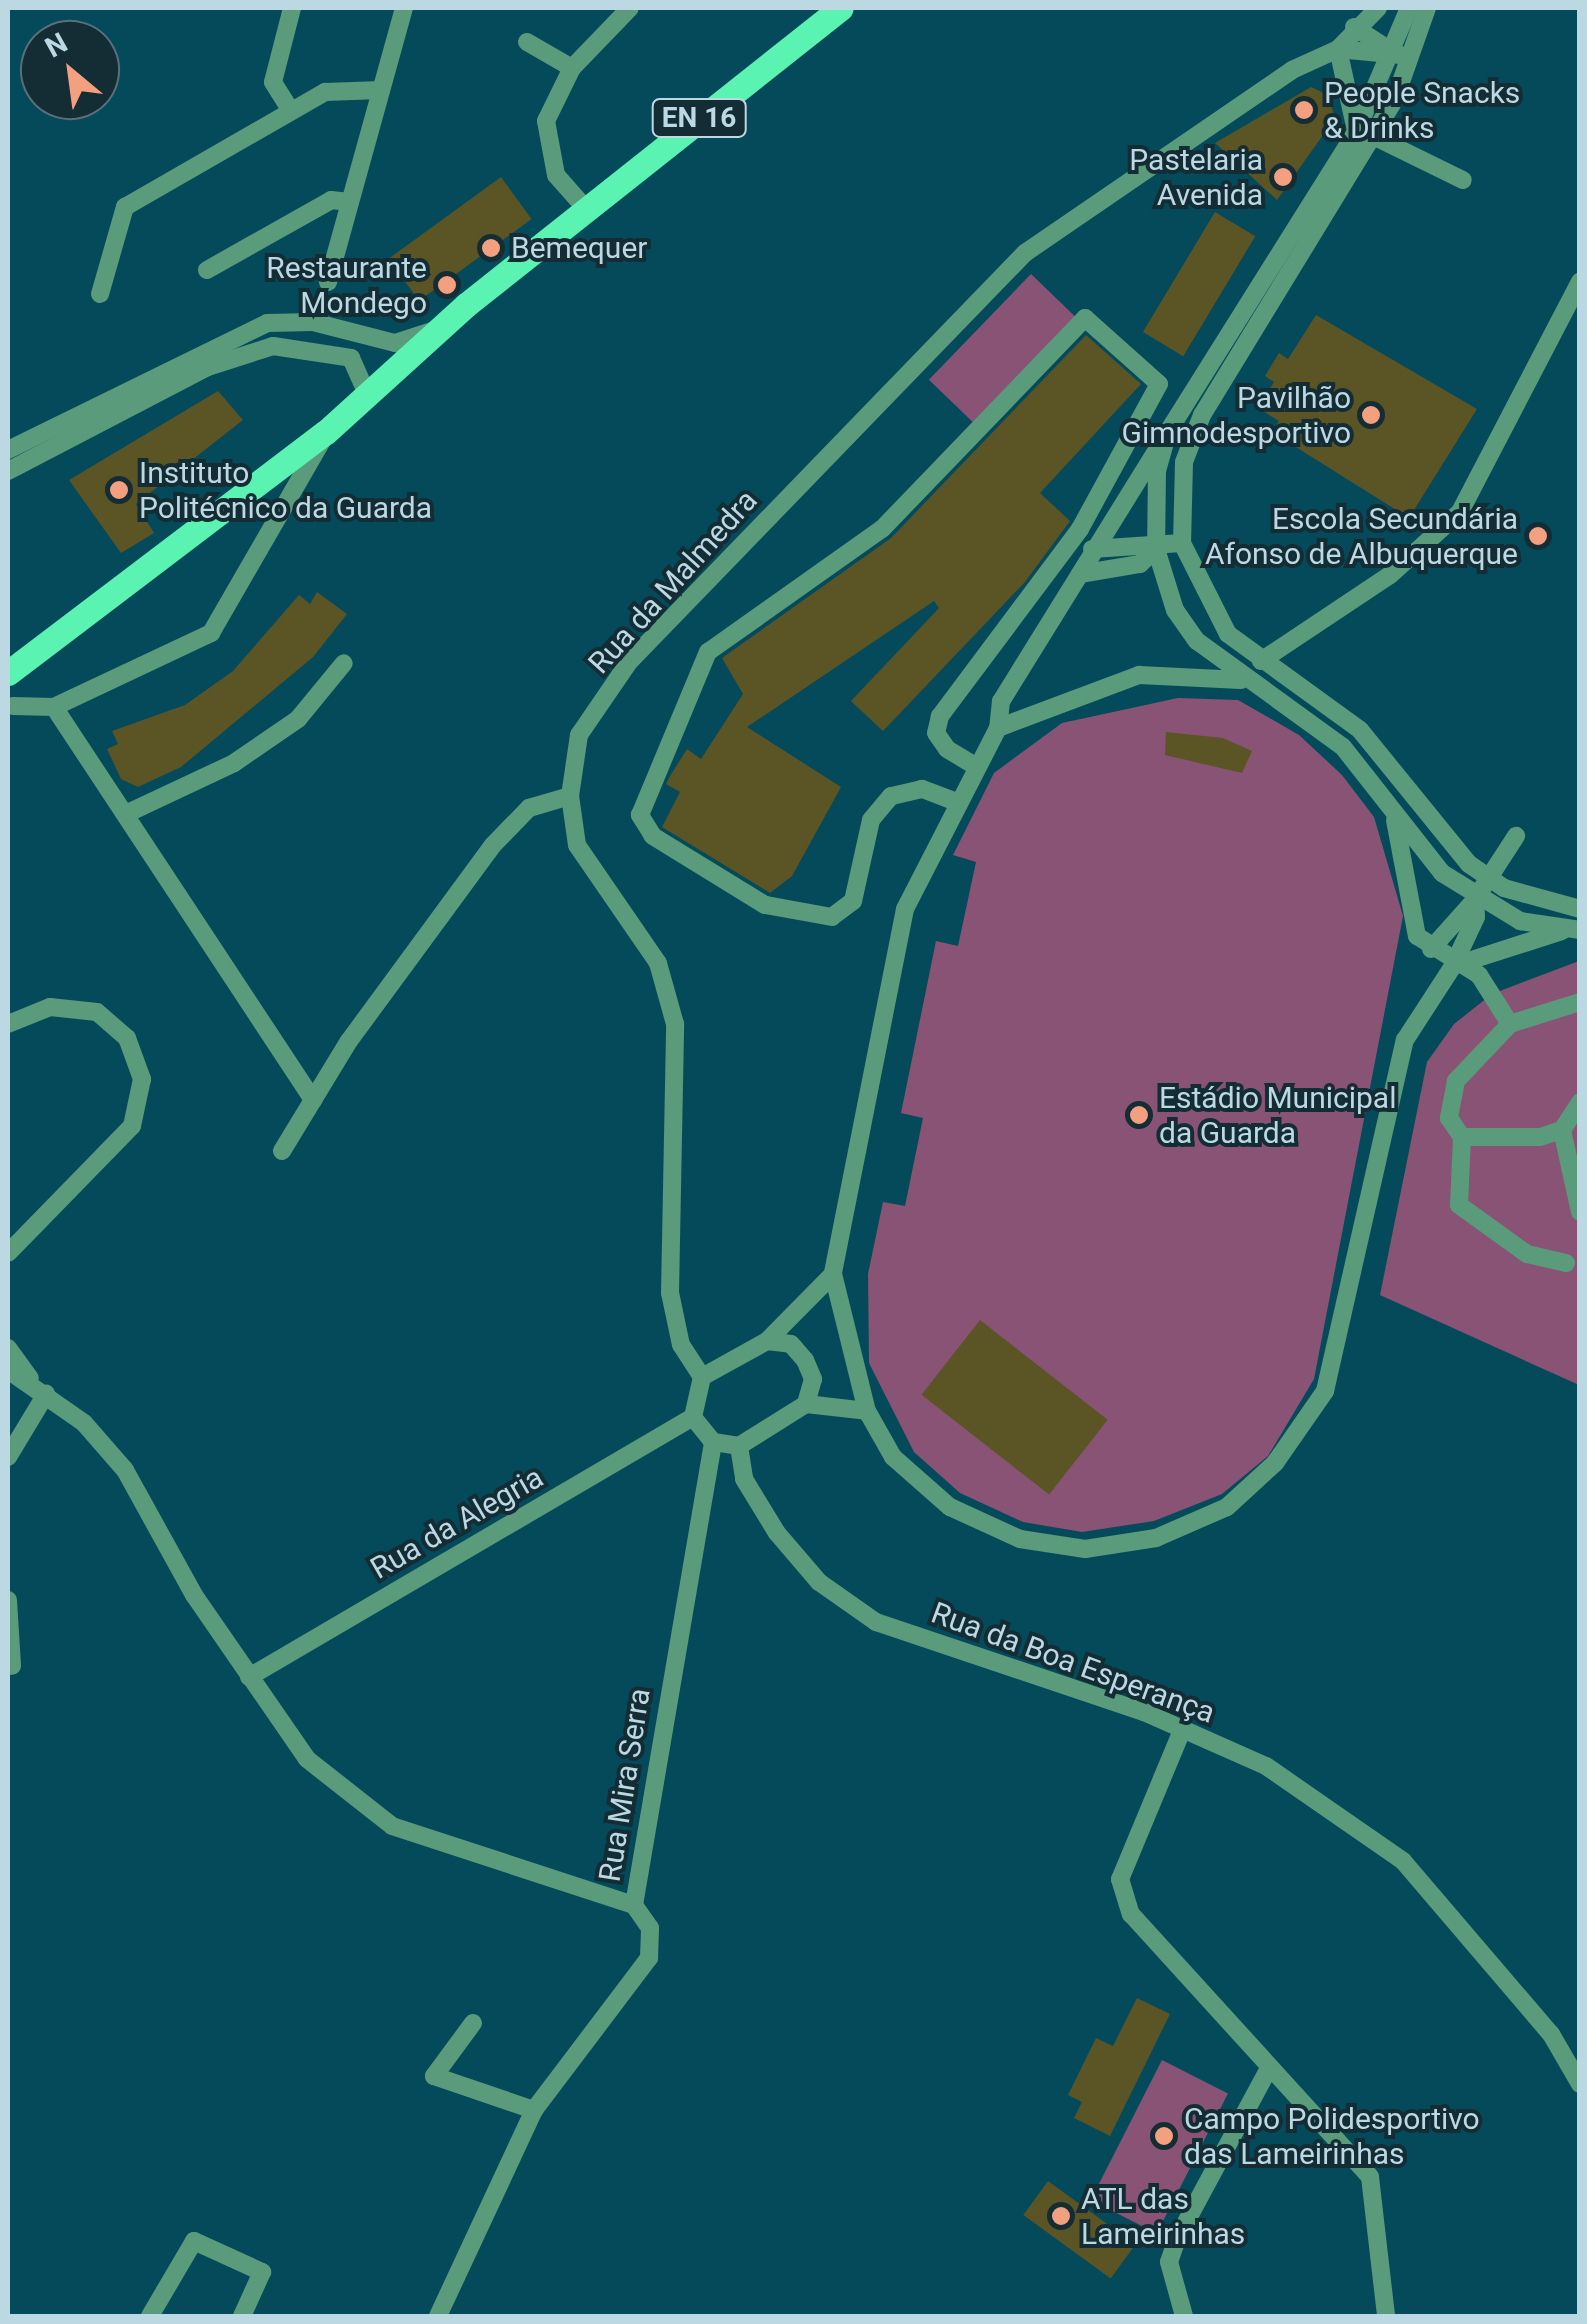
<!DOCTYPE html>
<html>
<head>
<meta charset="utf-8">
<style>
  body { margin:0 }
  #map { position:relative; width:1587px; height:2324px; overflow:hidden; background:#054a5b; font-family:Roboto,sans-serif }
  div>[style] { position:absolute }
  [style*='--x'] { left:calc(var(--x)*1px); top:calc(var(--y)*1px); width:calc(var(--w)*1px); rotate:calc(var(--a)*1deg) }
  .green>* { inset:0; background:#885375; transform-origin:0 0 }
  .building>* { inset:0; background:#5b5425; transform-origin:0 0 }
  .minor>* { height:18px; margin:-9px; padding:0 9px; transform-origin:9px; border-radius:9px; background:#599b7b }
  .major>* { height:25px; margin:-12.5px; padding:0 12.5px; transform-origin:12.5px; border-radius:12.5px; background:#5bf3b2 }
  .dots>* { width:28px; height:28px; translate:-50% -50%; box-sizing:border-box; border:5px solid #142c34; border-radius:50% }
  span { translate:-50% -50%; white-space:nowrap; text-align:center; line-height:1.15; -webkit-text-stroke:8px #142c34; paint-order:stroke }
  .shield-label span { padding:2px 8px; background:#142c34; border:2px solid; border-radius:8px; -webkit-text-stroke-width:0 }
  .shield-label { font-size:28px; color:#bcd8e3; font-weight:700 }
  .poi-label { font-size:30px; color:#bcd8e3 }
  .left { translate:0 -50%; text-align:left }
  .right { translate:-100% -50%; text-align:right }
  .street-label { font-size:30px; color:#bcd8e3 }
  .frame { position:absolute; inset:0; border:10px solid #bcd8e3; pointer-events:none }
  .north { position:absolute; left:20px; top:20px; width:100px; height:100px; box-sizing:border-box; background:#142c34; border:2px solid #57717a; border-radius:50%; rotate:331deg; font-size:28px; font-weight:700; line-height:40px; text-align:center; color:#bcd8e3 }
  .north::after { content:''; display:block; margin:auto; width:35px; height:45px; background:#f2a080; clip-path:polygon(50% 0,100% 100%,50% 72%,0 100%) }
</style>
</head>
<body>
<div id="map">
  <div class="green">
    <div style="left:1031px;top:274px;width:66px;height:147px;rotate:44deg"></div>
    <div style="clip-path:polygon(1178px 698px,1238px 700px,1299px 735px,1342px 775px,1374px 817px,1403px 916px,1314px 1379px,1268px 1456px,1222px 1494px,1154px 1521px,1082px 1532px,1023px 1522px,960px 1493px,914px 1452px,869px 1363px,868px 1274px,883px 1202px,905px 1206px,923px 1118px,901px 1113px,936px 941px,958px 946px,976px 862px,953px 855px,994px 773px,1062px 723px)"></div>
    <div style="clip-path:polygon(1579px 961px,1579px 1385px,1380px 1295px,1427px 1062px,1454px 1024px,1492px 994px)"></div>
    <div style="left:1162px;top:2060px;width:74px;height:157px;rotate:27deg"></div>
  </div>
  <div class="building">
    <div style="clip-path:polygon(1311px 87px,1328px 95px,1335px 118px,1277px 200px,1215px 143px)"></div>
    <div style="left:501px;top:177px;width:52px;height:139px;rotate:54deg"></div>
    <div style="left:1215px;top:212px;width:47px;height:140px;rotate:31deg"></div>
    <div style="clip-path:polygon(1316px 315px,1477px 409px,1409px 518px,1272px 432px,1279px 421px,1258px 408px,1274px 382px,1265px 376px,1279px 353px,1288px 359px)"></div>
    <div style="clip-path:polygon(1086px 335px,1141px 384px,1040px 493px,1070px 521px,1025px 582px,883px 731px,851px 701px,939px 608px,934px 601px,747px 727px,841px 787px,792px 876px,770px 893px,662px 827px,680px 792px,666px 784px,670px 776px,687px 749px,701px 759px,743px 694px,722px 658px,891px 538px)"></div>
    <div style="clip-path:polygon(218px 391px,243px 420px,136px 504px,154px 533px,121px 553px,69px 480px)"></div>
    <div style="clip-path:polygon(317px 592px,347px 614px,313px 657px,181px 767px,138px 787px,121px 779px,107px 749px,118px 744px,112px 731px,185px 705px,233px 671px,299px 595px,310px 604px)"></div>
    <div style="clip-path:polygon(1166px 732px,1223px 738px,1252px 751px,1242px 773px,1165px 755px)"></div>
    <div style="left:980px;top:1320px;width:162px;height:95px;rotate:38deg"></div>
    <div style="clip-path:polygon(1137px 1998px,1170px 2014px,1110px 2136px,1074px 2118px,1082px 2102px,1068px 2095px,1096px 2038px,1113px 2046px)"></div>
    <div style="left:1048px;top:2181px;width:108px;height:42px;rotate:36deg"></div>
  </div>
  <div class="minor">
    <div style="--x:1409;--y:8;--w:135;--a:113.1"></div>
    <div style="--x:1356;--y:132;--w:354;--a:122.1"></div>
    <div style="--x:1168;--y:432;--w:41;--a:105.8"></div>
    <div style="--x:1157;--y:471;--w:78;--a:90.7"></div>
    <div style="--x:1156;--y:549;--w:64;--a:72.7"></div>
    <div style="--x:1175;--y:610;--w:38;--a:55"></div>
    <div style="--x:1197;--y:641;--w:180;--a:36"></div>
    <div style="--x:1343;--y:747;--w:160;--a:51.8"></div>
    <div style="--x:1442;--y:873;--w:92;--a:31.6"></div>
    <div style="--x:1520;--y:921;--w:61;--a:8.5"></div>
    <div style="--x:1427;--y:8;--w:96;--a:109.4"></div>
    <div style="--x:1395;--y:99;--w:370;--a:121.4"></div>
    <div style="--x:1202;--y:415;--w:50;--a:111"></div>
    <div style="--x:1184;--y:462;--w:81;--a:91.4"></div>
    <div style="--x:1182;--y:543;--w:102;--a:63.2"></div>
    <div style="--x:1228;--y:634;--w:163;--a:36"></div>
    <div style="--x:1360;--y:730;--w:173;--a:50.9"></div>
    <div style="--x:1469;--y:864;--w:42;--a:34.4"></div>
    <div style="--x:1504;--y:888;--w:79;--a:15.4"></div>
    <div style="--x:1354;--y:27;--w:48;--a:33"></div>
    <div style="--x:527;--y:42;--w:52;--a:30"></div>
    <div style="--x:1338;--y:49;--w:84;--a:77.6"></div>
    <div style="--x:1338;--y:49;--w:63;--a:5.4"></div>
    <div style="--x:291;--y:111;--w:34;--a:-122"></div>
    <div style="--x:273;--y:82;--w:76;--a:-75.6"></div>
    <div style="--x:1373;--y:136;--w:100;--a:26.1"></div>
    <div style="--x:586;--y:209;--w:45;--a:-131.4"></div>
    <div style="--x:556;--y:175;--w:55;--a:-100.5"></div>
    <div style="--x:546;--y:121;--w:59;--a:-63.9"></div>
    <div style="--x:572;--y:68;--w:83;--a:-46"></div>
    <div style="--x:207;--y:270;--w:142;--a:-29.4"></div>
    <div style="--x:331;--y:200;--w:19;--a:6"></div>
    <div style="--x:328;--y:282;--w:284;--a:-74.5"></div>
    <div style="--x:100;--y:294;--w:91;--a:-74"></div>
    <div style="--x:125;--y:207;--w:231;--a:-29.9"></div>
    <div style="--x:325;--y:92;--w:56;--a:-2"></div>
    <div style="--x:1168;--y:432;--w:317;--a:121.8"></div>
    <div style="--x:1001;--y:701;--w:27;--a:96"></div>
    <div style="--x:998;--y:728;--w:203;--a:117.2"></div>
    <div style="--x:905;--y:909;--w:372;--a:101.2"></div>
    <div style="--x:833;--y:1274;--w:141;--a:76.1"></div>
    <div style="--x:867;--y:1411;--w:53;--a:60.5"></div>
    <div style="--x:893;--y:1457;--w:76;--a:41.3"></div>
    <div style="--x:950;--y:1507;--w:77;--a:24.6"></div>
    <div style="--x:1020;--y:1539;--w:66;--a:8.7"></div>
    <div style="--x:1085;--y:1549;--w:72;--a:-8.8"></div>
    <div style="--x:1156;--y:1538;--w:77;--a:-23.6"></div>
    <div style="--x:1227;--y:1507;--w:65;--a:-42.5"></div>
    <div style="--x:1275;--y:1463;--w:88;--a:-55.2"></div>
    <div style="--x:1325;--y:1391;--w:360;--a:-77.2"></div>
    <div style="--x:1405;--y:1040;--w:88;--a:-57"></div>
    <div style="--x:1453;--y:966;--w:114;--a:-17.8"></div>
    <div style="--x:8;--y:450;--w:288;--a:-26.1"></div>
    <div style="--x:267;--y:323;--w:46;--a:-1.2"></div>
    <div style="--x:313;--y:322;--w:85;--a:14.4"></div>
    <div style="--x:395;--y:343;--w:42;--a:-18"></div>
    <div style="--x:8;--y:471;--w:225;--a:-27.5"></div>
    <div style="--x:208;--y:367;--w:68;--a:-17.9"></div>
    <div style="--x:273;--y:346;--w:79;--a:8.7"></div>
    <div style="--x:351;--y:358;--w:39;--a:66"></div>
    <div style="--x:1092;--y:549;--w:90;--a:-3.8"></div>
    <div style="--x:1080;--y:574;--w:61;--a:-9.5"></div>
    <div style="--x:1140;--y:564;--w:22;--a:-43"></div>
    <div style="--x:1261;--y:661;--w:155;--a:-33.7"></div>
    <div style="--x:1390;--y:575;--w:94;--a:-42"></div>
    <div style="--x:1460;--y:512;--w:260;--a:-62.5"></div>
    <div style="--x:13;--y:706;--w:41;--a:1.4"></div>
    <div style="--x:54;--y:707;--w:174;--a:-25.2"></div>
    <div style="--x:211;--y:633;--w:226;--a:-60"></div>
    <div style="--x:54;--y:707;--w:471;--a:56.6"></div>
    <div style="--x:998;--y:728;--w:151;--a:-20.6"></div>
    <div style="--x:1139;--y:675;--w:102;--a:2.8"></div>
    <div style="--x:954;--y:801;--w:34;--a:-159"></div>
    <div style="--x:922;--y:789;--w:32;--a:167"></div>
    <div style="--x:891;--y:796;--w:31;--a:130"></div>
    <div style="--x:871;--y:820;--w:83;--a:102.5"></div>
    <div style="--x:853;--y:901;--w:26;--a:143"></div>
    <div style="--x:832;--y:917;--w:68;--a:-169.8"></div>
    <div style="--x:765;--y:905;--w:132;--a:-148.4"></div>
    <div style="--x:653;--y:836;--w:25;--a:-122"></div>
    <div style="--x:640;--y:815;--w:177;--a:-67.4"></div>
    <div style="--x:708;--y:652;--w:213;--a:-35.3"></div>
    <div style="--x:882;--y:529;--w:293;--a:-46.1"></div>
    <div style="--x:1085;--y:318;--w:99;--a:41.7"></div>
    <div style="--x:1159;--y:384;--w:165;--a:118.6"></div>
    <div style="--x:1080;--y:529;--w:234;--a:126.8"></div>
    <div style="--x:940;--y:716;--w:17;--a:103"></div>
    <div style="--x:936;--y:733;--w:19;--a:55"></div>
    <div style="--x:947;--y:749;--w:31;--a:31"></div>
    <div style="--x:130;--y:812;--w:115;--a:-25.2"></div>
    <div style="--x:234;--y:763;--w:78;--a:-34.5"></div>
    <div style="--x:298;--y:719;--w:72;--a:-50.6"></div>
    <div style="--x:1395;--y:820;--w:118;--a:79.3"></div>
    <div style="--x:1417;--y:936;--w:73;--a:32.2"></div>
    <div style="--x:1479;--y:975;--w:58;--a:57.7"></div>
    <div style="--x:1483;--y:887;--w:61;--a:-57.1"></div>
    <div style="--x:1431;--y:949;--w:66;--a:-48.1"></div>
    <div style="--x:1453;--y:966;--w:54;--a:-64.9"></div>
    <div style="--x:1476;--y:917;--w:17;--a:-93"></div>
    <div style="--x:1580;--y:1002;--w:73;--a:162.6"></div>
    <div style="--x:1510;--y:1024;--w:79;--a:133.5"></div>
    <div style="--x:1456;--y:1081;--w:38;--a:101"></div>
    <div style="--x:1449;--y:1118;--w:23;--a:56"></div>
    <div style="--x:1462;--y:1137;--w:78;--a:0"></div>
    <div style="--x:1540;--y:1137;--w:23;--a:-18"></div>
    <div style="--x:1562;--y:1130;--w:33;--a:-57"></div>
    <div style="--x:8;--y:1024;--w:45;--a:-22"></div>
    <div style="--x:50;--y:1007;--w:47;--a:6.1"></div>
    <div style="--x:97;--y:1012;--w:40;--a:41"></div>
    <div style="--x:127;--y:1038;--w:44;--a:69.9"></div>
    <div style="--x:142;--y:1079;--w:48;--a:102"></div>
    <div style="--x:132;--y:1126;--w:177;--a:134.3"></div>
    <div style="--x:1562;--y:1130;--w:84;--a:77.6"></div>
    <div style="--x:1462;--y:1137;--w:68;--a:92.5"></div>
    <div style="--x:1459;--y:1205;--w:84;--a:35.8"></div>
    <div style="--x:1527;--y:1254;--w:40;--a:13"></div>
    <div style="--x:282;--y:1151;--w:129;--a:-58.7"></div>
    <div style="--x:349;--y:1041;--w:243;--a:-53.7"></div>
    <div style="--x:493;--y:845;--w:52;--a:-45.8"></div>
    <div style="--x:529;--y:808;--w:43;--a:-16.3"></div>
    <div style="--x:767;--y:1341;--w:24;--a:7"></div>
    <div style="--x:791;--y:1344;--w:21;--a:49"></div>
    <div style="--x:805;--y:1360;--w:21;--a:67"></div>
    <div style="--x:813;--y:1379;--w:26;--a:106"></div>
    <div style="--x:806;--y:1404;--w:79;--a:147.9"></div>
    <div style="--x:739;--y:1446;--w:26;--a:-171"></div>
    <div style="--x:713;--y:1442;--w:32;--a:-129"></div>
    <div style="--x:693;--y:1417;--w:41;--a:-77.3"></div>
    <div style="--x:702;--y:1377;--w:74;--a:-29"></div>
    <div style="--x:767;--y:1341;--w:94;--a:-45.4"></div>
    <div style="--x:8;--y:1348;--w:37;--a:54"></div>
    <div style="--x:8;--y:1370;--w:93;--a:34.9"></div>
    <div style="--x:84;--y:1423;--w:62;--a:48.9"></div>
    <div style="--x:125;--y:1470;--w:143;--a:61.1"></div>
    <div style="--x:194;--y:1595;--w:199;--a:55.4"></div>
    <div style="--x:307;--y:1759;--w:108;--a:38.2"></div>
    <div style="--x:392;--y:1826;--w:255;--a:18.1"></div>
    <div style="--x:702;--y:1377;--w:38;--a:-123"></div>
    <div style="--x:681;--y:1345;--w:53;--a:-101.9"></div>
    <div style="--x:670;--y:1293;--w:269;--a:-88.9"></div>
    <div style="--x:675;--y:1024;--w:63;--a:-105.6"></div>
    <div style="--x:658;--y:963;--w:143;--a:-124.5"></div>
    <div style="--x:577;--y:845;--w:49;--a:-98.1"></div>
    <div style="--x:570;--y:796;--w:62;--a:-81.6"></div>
    <div style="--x:579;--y:735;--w:88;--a:-55.6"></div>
    <div style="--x:629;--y:662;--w:569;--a:-45.93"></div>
    <div style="--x:1025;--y:253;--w:324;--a:-34.4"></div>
    <div style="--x:1292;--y:70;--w:51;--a:-24.5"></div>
    <div style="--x:1338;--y:49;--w:57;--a:-45.7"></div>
    <div style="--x:806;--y:1404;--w:61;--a:6.5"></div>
    <div style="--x:739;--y:1446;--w:33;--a:81"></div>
    <div style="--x:744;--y:1479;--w:63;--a:58.6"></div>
    <div style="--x:777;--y:1533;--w:65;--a:49.4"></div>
    <div style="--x:819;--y:1582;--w:70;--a:35.1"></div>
    <div style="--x:876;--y:1622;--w:283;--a:18.6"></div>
    <div style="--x:1144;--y:1712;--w:133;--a:23.9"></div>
    <div style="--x:1266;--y:1766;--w:167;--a:34.7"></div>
    <div style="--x:1403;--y:1861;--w:228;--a:49.5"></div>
    <div style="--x:1551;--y:2034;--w:58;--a:59.9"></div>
    <div style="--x:8;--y:1457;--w:74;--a:-58.9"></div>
    <div style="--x:8;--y:1600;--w:66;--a:86.5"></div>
    <div style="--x:249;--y:1677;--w:515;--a:-30.35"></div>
    <div style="--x:1183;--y:1728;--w:164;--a:112.6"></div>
    <div style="--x:1120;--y:1879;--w:37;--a:73"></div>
    <div style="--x:1131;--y:1914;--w:355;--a:47.7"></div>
    <div style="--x:1370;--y:2177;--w:140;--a:83.4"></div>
    <div style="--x:473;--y:2023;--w:66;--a:126.3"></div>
    <div style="--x:434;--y:2076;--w:106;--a:18.8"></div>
    <div style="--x:150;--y:2316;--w:87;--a:-59.6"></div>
    <div style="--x:194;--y:2241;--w:75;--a:24.5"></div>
    <div style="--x:262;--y:2272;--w:48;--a:114.4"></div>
    <div style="--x:438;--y:2316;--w:227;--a:-65"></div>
    <div style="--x:534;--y:2110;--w:191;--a:-52.9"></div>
    <div style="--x:649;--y:1958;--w:30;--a:-88"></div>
    <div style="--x:650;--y:1928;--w:28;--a:-125"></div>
    <div style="--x:634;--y:1905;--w:470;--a:-80.3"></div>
    <div style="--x:1184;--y:2316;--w:56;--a:-105.5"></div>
    <div style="--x:1169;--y:2262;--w:24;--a:-71"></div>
    <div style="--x:1177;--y:2239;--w:194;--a:-61.7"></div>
  </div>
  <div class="major">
    <div style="--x:8;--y:673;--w:399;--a:-37.2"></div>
    <div style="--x:326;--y:432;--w:189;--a:-42.2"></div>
    <div style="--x:466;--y:305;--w:478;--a:-38.4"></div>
  </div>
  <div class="dots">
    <div style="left:1304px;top:110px;background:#f2a080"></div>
    <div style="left:1283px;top:177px;background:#f2a080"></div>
    <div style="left:491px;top:248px;background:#f2a080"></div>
    <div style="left:447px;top:285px;background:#f2a080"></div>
    <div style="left:1371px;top:415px;background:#f2a080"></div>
    <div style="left:119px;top:490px;background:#f2a080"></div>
    <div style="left:1538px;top:536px;background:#f2a080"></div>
    <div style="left:1139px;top:1115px;background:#f2a080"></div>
    <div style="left:1164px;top:2136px;background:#f2a080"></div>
    <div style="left:1061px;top:2216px;background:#f2a080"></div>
  </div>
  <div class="shield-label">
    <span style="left:699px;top:118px">EN 16</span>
  </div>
  <div class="poi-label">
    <span class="left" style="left:1324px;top:110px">People Snacks<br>&amp; Drinks</span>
    <span class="right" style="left:1263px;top:177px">Pastelaria<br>Avenida</span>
    <span class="left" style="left:511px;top:248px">Bemequer</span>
    <span class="right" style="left:427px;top:285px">Restaurante<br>Mondego</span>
    <span class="right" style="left:1351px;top:415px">Pavilhão<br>Gimnodesportivo</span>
    <span class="left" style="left:139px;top:490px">Instituto<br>Politécnico da Guarda</span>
    <span class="right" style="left:1518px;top:536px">Escola Secundária<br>Afonso de Albuquerque</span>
    <span class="left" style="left:1159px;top:1115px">Estádio Municipal<br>da Guarda</span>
    <span class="left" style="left:1184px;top:2136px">Campo Polidesportivo<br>das Lameirinhas</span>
    <span class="left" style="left:1081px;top:2216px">ATL das<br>Lameirinhas</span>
  </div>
  <div class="street-label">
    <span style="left:673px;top:582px;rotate:-48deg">Rua da Malmedra</span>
    <span style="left:457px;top:1523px;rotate:-30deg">Rua da Alegria</span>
    <span style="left:1073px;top:1663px;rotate:20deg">Rua da Boa Esperança</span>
    <span style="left:625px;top:1785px;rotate:-81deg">Rua Mira Serra</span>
  </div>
  <div class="frame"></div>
  <div class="north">N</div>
</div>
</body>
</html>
